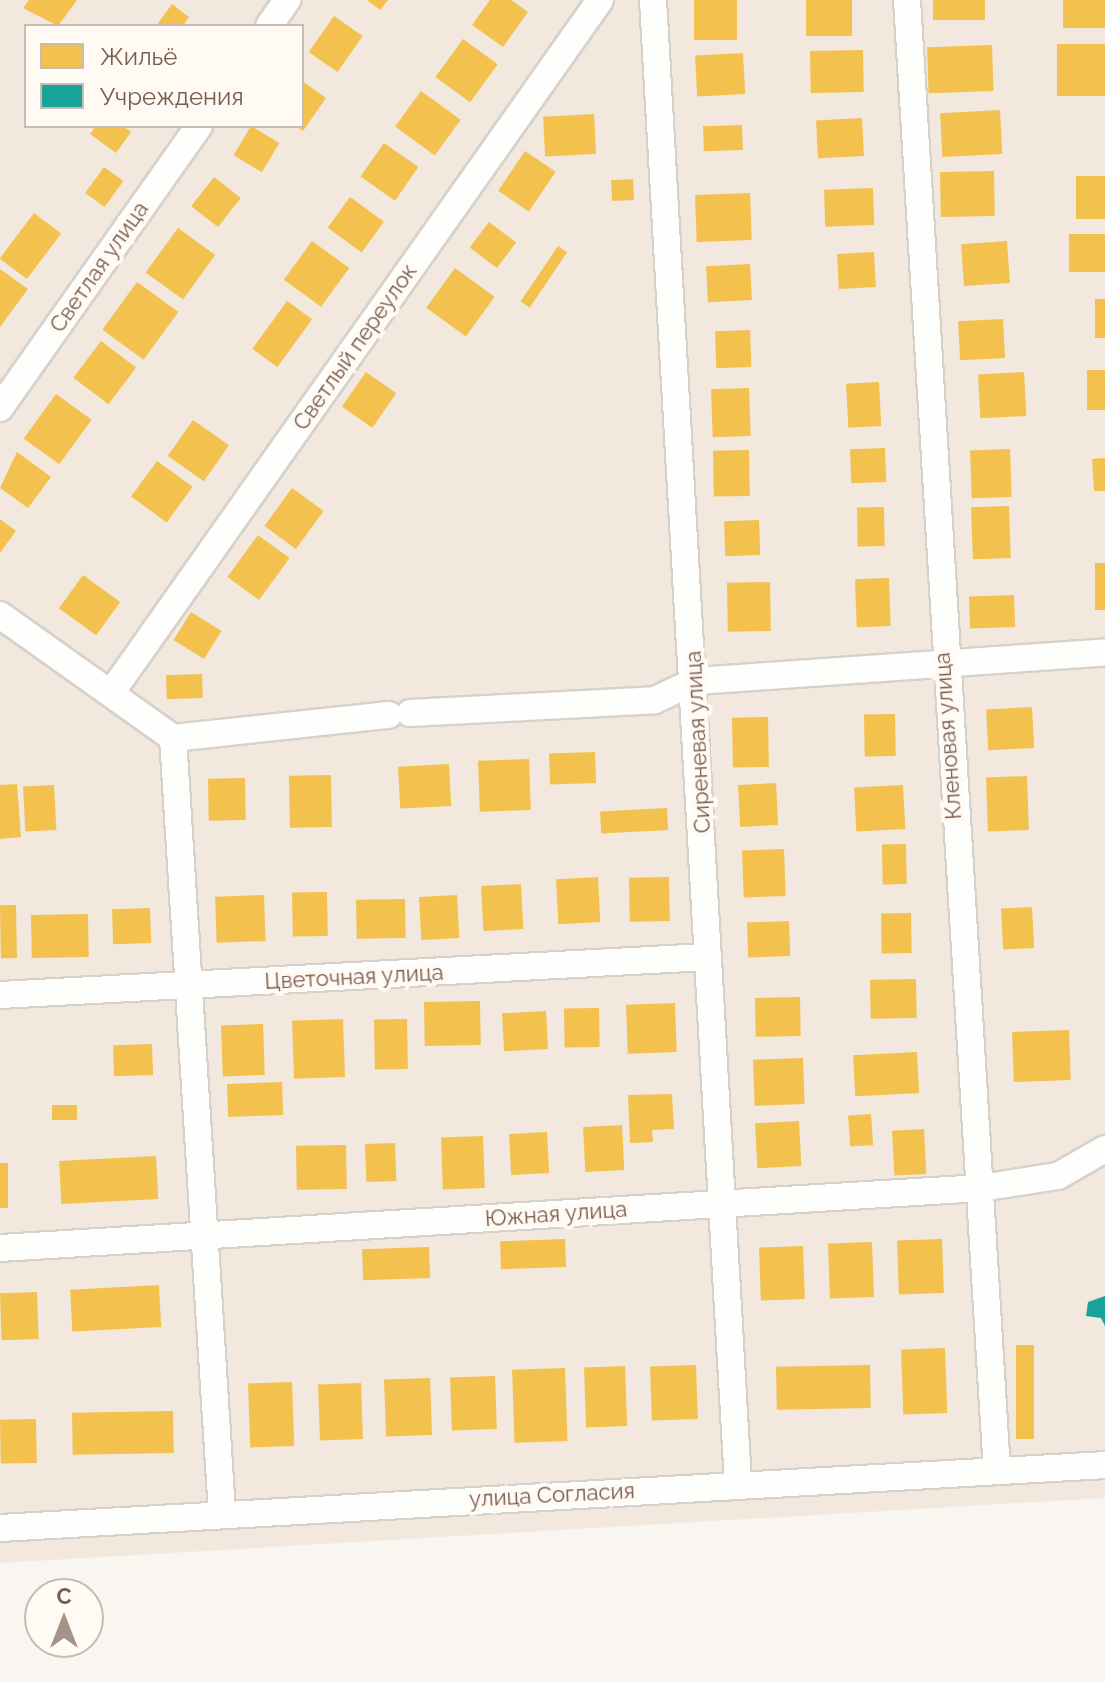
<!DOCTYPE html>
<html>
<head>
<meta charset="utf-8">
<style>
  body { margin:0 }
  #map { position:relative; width:1105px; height:1682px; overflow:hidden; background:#f9f5f0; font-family:Raleway,sans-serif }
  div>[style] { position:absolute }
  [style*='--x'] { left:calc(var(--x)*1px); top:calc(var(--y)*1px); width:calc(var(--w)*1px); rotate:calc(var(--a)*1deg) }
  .residential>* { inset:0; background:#f2e8de }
  .homes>* { inset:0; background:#f2c14e; transform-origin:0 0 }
  .public>* { inset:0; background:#17a398 }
  .roads { filter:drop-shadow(2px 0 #d7d1cb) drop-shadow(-2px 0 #d7d1cb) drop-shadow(0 2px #d7d1cb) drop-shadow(0 -2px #d7d1cb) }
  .street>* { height:26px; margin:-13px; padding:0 13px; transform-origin:13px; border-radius:13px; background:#fefefd }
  span { translate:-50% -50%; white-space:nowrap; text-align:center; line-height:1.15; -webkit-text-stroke:8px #fffaf3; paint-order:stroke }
  .street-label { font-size:22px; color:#7a5c4d }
  .legend { position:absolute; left:24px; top:24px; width:280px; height:104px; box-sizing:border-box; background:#fffaf3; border:2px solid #cabbb1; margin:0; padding:10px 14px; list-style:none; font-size:24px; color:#7a5c4d }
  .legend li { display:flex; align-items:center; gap:16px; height:40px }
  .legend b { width:40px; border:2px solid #cabbb1 }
  .north { position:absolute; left:24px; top:1578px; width:80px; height:80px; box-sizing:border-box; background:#fffaf3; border:2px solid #cabbb1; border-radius:50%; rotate:0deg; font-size:22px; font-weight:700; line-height:32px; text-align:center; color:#7a5c4d }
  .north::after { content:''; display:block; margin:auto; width:28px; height:36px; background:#a69286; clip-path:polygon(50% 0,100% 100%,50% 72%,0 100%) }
</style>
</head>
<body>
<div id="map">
  <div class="residential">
    <div style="clip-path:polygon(evenodd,0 0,1105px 0,1105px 1498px,0 1563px,0 0,26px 26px,302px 26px,302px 126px,26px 126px,26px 26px)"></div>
  </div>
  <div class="homes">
    <div style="clip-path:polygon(29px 0,77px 0,58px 26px,23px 8px)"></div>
    <div style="clip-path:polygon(367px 0,388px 0,380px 10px)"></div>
    <div style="clip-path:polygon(490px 0,511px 0,528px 12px,503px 47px,472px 25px)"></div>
    <div style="left:694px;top:0;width:43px;height:40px"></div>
    <div style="left:806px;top:0;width:46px;height:36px"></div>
    <div style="left:933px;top:0;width:52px;height:20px"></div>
    <div style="left:1063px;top:0;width:42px;height:28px"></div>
    <div style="clip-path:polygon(172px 4px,189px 17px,183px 26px,156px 26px)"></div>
    <div style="left:334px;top:16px;width:35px;height:44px;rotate:35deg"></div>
    <div style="left:463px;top:39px;width:43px;height:47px;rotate:36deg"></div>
    <div style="left:1105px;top:44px;width:52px;height:48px;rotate:90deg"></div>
    <div style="left:992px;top:45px;width:46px;height:65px;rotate:88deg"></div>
    <div style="left:863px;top:50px;width:42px;height:53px;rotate:89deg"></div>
    <div style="left:743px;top:53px;width:41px;height:48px;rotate:87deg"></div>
    <div style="clip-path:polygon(302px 81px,326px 98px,303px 131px,296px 126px,302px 126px)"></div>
    <div style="left:421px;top:91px;width:49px;height:44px;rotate:36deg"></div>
    <div style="left:1000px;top:110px;width:44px;height:60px;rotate:87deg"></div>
    <div style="left:594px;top:114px;width:40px;height:51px;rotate:87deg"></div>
    <div style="left:862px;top:118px;width:38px;height:46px;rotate:87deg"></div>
    <div style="left:742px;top:125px;width:25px;height:39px;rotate:88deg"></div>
    <div style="clip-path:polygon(96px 126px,123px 126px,131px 132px,116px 153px,90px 134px)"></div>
    <div style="left:251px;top:126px;width:33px;height:34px;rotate:31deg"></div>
    <div style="left:384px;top:143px;width:42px;height:41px;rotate:35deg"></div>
    <div style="left:525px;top:151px;width:37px;height:48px;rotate:34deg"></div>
    <div style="left:104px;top:167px;width:24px;height:32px;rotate:36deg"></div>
    <div style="left:994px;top:171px;width:45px;height:54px;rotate:89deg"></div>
    <div style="left:1105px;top:176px;width:43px;height:29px;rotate:90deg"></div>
    <div style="left:214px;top:177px;width:34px;height:37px;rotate:38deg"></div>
    <div style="left:633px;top:179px;width:21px;height:22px;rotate:87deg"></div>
    <div style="left:873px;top:188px;width:37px;height:49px;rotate:88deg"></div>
    <div style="left:750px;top:193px;width:47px;height:55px;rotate:88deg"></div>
    <div style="left:350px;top:197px;width:42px;height:38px;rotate:36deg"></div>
    <div style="left:34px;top:213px;width:34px;height:57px;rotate:37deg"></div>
    <div style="left:489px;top:222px;width:34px;height:32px;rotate:37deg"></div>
    <div style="left:178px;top:228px;width:46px;height:55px;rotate:36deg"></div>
    <div style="left:1105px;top:234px;width:38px;height:36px;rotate:90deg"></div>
    <div style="left:312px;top:241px;width:46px;height:48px;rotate:36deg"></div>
    <div style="left:1007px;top:241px;width:42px;height:46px;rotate:86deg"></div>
    <div style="left:558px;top:246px;width:11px;height:67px;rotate:34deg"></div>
    <div style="left:874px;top:252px;width:35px;height:37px;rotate:87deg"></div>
    <div style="left:750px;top:264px;width:36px;height:44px;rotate:87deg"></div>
    <div style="left:455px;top:268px;width:49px;height:49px;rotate:36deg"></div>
    <div style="clip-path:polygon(0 269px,28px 289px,0 327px)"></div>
    <div style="left:137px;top:282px;width:51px;height:59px;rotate:36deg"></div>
    <div style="left:1105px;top:299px;width:39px;height:10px;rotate:90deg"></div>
    <div style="left:287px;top:301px;width:31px;height:59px;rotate:36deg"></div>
    <div style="left:1003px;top:319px;width:39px;height:45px;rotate:87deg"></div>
    <div style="left:750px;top:330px;width:37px;height:35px;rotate:88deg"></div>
    <div style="left:101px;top:341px;width:44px;height:46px;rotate:37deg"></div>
    <div style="left:1087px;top:370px;width:18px;height:40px"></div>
    <div style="left:366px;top:372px;width:37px;height:42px;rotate:35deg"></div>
    <div style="left:1024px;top:372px;width:44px;height:46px;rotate:87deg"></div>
    <div style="left:879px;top:382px;width:44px;height:33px;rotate:87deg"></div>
    <div style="left:749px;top:388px;width:48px;height:38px;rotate:88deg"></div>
    <div style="left:56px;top:394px;width:44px;height:55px;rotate:36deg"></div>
    <div style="left:193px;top:420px;width:44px;height:44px;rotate:35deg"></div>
    <div style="left:885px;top:448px;width:34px;height:35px;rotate:88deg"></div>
    <div style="left:1010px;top:449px;width:48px;height:40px;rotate:88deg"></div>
    <div style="left:749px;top:450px;width:46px;height:36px;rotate:89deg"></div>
    <div style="clip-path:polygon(17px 452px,51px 477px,28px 508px,0 488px)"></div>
    <div style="clip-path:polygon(1105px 458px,1105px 491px,1094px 491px,1092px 459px)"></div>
    <div style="left:157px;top:461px;width:44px;height:44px;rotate:36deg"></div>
    <div style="left:292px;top:488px;width:39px;height:47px;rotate:36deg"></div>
    <div style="left:1009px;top:506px;width:52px;height:38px;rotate:88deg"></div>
    <div style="left:884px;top:507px;width:39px;height:27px;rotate:89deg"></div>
    <div style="clip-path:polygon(0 519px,16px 531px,0 553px)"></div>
    <div style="left:759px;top:520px;width:35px;height:35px;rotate:88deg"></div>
    <div style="left:258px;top:535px;width:39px;height:52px;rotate:36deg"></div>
    <div style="left:1095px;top:563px;width:10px;height:47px"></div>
    <div style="left:83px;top:575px;width:46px;height:41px;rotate:36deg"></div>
    <div style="left:889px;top:578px;width:48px;height:34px;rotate:88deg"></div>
    <div style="left:770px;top:582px;width:49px;height:43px;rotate:89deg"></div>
    <div style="left:1014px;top:595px;width:32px;height:45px;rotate:88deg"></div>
    <div style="left:191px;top:612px;width:36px;height:33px;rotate:32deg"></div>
    <div style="left:202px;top:674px;width:24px;height:36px;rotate:88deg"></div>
    <div style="left:1032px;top:707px;width:41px;height:46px;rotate:87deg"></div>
    <div style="left:895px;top:714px;width:42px;height:31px;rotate:89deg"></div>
    <div style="left:768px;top:717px;width:50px;height:36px;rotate:89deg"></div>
    <div style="left:595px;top:752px;width:31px;height:46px;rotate:88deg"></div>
    <div style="left:529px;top:759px;width:51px;height:51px;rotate:88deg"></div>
    <div style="left:449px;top:764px;width:42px;height:51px;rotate:87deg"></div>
    <div style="left:331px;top:775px;width:52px;height:42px;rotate:89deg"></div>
    <div style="left:1027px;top:776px;width:54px;height:41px;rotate:88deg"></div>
    <div style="left:245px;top:778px;width:42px;height:37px;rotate:89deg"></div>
    <div style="left:776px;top:783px;width:42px;height:38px;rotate:87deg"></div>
    <div style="clip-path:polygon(17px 784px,21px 837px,0 839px,0 785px)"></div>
    <div style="left:54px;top:785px;width:45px;height:31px;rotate:87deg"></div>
    <div style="left:903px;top:785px;width:44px;height:49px;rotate:87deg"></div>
    <div style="left:667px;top:808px;width:22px;height:67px;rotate:87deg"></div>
    <div style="left:906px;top:844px;width:40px;height:24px;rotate:89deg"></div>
    <div style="left:784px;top:849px;width:47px;height:42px;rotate:88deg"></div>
    <div style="left:598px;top:877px;width:45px;height:42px;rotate:87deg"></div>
    <div style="left:669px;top:877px;width:44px;height:40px;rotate:89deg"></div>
    <div style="left:521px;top:884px;width:45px;height:40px;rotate:87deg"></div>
    <div style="left:327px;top:892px;width:44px;height:35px;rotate:89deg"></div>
    <div style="left:264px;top:895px;width:46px;height:49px;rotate:88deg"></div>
    <div style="left:457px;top:895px;width:43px;height:38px;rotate:87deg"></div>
    <div style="left:405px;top:899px;width:39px;height:49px;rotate:89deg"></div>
    <div style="left:16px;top:905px;width:53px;height:16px;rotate:89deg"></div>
    <div style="left:1032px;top:907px;width:41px;height:31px;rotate:87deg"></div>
    <div style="left:150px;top:908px;width:35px;height:38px;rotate:88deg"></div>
    <div style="left:911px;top:913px;width:40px;height:30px;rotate:89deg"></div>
    <div style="left:88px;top:914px;width:43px;height:57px;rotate:89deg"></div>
    <div style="left:789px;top:921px;width:35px;height:42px;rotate:88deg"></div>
    <div style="left:916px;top:979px;width:39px;height:46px;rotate:89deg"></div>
    <div style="left:800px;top:997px;width:39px;height:45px;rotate:89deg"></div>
    <div style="left:480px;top:1001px;width:44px;height:56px;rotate:89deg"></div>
    <div style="left:675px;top:1003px;width:49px;height:49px;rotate:88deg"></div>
    <div style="left:599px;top:1008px;width:39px;height:35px;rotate:89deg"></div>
    <div style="left:546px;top:1011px;width:38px;height:44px;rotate:87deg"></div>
    <div style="left:343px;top:1019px;width:58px;height:51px;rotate:88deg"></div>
    <div style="left:407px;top:1019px;width:50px;height:33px;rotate:89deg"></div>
    <div style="left:263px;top:1024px;width:51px;height:42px;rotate:88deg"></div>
    <div style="left:1069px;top:1030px;width:50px;height:57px;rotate:88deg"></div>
    <div style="left:152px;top:1044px;width:31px;height:39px;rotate:88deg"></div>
    <div style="left:917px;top:1052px;width:41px;height:64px;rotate:87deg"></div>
    <div style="left:803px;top:1058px;width:46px;height:50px;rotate:88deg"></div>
    <div style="left:282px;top:1082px;width:33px;height:55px;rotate:88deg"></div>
    <div style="clip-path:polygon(672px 1094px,674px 1129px,652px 1130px,653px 1142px,630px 1143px,628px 1095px)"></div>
    <div style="left:77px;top:1105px;width:15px;height:25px;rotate:90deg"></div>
    <div style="left:871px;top:1114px;width:31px;height:23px;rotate:86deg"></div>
    <div style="left:799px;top:1121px;width:45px;height:44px;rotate:87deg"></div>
    <div style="left:622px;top:1125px;width:45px;height:39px;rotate:87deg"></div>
    <div style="left:924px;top:1129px;width:45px;height:32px;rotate:87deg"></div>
    <div style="left:547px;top:1132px;width:41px;height:38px;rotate:87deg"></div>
    <div style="left:483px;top:1136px;width:52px;height:42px;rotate:88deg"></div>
    <div style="left:395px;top:1143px;width:38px;height:30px;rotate:88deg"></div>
    <div style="left:346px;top:1145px;width:44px;height:50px;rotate:89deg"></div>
    <div style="left:156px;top:1156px;width:43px;height:97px;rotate:87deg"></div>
    <div style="left:0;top:1163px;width:8px;height:45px"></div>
    <div style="left:565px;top:1239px;width:28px;height:65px;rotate:88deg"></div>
    <div style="left:942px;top:1239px;width:54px;height:45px;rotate:88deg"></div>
    <div style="left:872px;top:1242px;width:55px;height:44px;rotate:88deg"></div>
    <div style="left:803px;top:1246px;width:53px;height:44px;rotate:88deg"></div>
    <div style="left:429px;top:1247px;width:31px;height:67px;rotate:88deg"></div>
    <div style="left:159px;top:1285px;width:42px;height:89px;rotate:87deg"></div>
    <div style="left:37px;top:1292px;width:47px;height:37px;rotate:88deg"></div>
    <div style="left:1016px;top:1345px;width:18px;height:94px"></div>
    <div style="left:945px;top:1348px;width:65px;height:44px;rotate:88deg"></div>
    <div style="left:696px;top:1365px;width:54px;height:46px;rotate:88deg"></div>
    <div style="left:870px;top:1365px;width:43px;height:94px;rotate:89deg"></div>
    <div style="left:625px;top:1366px;width:60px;height:41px;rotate:88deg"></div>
    <div style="left:565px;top:1368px;width:73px;height:53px;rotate:88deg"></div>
    <div style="left:495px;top:1376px;width:53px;height:45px;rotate:88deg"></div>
    <div style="left:430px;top:1378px;width:57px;height:46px;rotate:88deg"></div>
    <div style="left:292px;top:1382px;width:64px;height:44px;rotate:88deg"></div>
    <div style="left:361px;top:1383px;width:56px;height:43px;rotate:88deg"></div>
    <div style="left:173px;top:1411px;width:42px;height:101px;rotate:89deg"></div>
    <div style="left:36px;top:1419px;width:44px;height:36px;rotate:89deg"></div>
  </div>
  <div class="public">
    <div style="clip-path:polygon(1105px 1296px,1105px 1326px,1101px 1318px,1086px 1316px,1088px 1302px)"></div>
  </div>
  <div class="roads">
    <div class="street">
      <div style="--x:653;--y:0;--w:1487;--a:86.72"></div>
      <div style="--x:907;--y:0;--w:1474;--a:86.5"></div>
      <div style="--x:269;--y:26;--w:32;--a:-55"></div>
      <div style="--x:0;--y:408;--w:345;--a:-54.8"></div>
      <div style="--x:0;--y:615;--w:212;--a:35.4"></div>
      <div style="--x:173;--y:738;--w:217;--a:-6.1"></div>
      <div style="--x:111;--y:693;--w:848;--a:-54.79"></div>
      <div style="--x:410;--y:713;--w:245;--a:-3"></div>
      <div style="--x:655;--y:700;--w:44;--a:-25.4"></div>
      <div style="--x:695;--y:681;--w:411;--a:-4"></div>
      <div style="--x:173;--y:738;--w:777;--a:86.38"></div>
      <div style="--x:0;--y:995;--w:708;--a:-3.08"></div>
      <div style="--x:0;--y:1248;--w:983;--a:-3.5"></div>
      <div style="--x:981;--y:1188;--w:78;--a:-8.9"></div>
      <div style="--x:1058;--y:1176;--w:54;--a:-29.9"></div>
      <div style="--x:0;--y:1528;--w:1107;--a:-3.26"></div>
    </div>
  </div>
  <div class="street-label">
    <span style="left:99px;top:267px;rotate:-55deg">Светлая улица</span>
    <span style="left:355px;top:347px;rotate:-55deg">Светлый переулок</span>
    <span style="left:948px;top:736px;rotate:-94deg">Кленовая улица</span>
    <span style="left:698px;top:742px;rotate:-93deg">Сиреневая улица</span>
    <span style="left:354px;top:977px;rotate:-3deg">Цветочная улица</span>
    <span style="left:556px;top:1214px;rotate:-4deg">Южная улица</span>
    <span style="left:552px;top:1495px;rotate:-3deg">улица Согласия</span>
  </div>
  <ul class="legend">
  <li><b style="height:22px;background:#f2c14e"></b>Жильё</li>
  <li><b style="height:22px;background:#17a398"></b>Учреждения</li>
  </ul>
  <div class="north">С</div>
</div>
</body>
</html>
